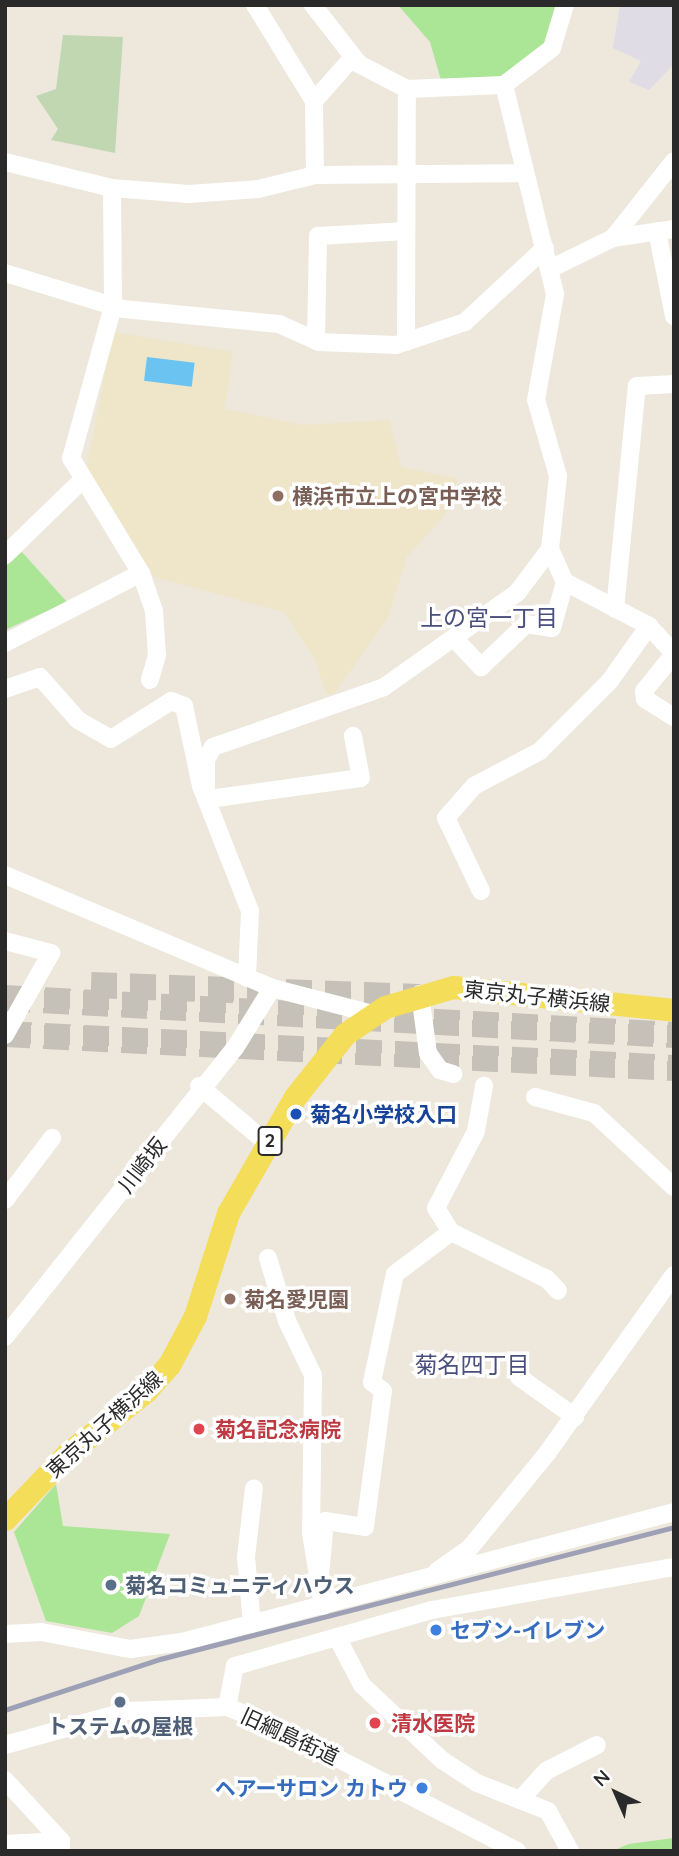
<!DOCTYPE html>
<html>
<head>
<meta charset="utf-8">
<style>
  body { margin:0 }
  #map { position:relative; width:679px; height:1856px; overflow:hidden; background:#ede7dc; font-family:Quicksand,"Noto Sans JP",sans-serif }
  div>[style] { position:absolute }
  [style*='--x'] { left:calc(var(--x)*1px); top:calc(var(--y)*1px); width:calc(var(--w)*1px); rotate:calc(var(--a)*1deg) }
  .industrial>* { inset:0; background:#dfdce5 }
  .education>* { inset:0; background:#efe6ca }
  .green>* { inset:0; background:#abe596 }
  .cemetery>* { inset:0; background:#c1d7b2 }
  .water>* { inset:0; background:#6bc3f2; transform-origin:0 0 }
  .highway-tunnel>* { height:26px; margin-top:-13px; transform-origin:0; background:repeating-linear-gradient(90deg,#c6c1b8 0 26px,transparent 0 39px) }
  .minor>* { height:18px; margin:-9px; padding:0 9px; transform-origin:9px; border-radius:9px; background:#fff }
  .major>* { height:23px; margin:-11.5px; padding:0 11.5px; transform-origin:11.5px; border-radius:11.5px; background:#f4dd59 }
  .rail>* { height:4.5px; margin:-2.25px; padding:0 2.25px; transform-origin:2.25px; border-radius:2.25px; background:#9ea0b5 }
  .dots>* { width:19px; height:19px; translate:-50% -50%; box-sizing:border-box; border:4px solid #fff; border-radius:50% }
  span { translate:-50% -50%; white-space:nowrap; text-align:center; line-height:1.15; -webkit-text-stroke:7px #fff; paint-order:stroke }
  .shield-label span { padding:2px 5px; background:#fff; border:2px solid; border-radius:5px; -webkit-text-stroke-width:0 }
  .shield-label { font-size:19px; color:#2a2a2a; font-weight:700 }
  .education-label { font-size:21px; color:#785e54; font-weight:700 }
  .left { translate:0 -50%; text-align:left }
  .street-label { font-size:21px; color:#2a2a2a }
  .transit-label { font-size:21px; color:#164399; font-weight:700 }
  .health-label { font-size:21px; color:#be3a42; font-weight:700 }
  .service-label { font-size:21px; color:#4e5e75; font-weight:700 }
  .shop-label { font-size:21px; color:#366cbe; font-weight:700 }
  .right { translate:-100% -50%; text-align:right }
  .neighbourhood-label { font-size:23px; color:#494e7c }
  .frame { position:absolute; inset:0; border:7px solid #2a2a2a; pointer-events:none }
  .north { position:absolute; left:581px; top:1758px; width:70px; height:70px; -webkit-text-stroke:5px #fff; paint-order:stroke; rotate:316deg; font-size:19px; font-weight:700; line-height:28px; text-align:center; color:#2a2a2a }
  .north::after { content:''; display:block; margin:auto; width:24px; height:32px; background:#2a2a2a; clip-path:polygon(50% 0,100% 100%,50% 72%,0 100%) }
</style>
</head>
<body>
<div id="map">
  <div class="industrial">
    <div style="clip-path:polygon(620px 5px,674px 5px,674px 64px,649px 90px,629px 82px,641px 61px,613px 48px)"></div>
  </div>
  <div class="education">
    <div style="clip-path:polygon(113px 332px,233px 352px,225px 409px,304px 425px,390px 420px,401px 467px,458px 479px,446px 514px,407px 557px,388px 618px,334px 694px,326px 694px,315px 660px,284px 612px,154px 577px,87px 467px)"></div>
  </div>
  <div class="green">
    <div style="clip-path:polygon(398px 5px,552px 5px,559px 8px,548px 40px,502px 78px,441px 80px,430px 42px)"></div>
    <div style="clip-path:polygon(22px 552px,67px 602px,5px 630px,5px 567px)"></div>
    <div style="clip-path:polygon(56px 1484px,63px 1526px,170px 1534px,139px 1616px,112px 1633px,46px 1621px,14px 1532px)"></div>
    <div style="clip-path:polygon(674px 1838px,674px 1851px,612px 1851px,629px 1844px)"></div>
  </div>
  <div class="cemetery">
    <div style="clip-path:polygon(63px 35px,123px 37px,115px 153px,51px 140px,58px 129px,36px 96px,56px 89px)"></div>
  </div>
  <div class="water">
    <div style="left:147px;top:357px;width:48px;height:24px;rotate:7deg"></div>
  </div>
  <div class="highway-tunnel">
    <div style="--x:91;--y:985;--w:329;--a:2.1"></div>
    <div style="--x:5;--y:998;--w:670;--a:3.17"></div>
    <div style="--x:5;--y:1034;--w:670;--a:2.91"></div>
  </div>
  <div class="minor">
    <div style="--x:255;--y:5;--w:113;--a:58.4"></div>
    <div style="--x:313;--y:5;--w:75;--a:52.1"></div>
    <div style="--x:359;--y:64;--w:54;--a:27.5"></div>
    <div style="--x:407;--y:89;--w:97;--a:-2.4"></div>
    <div style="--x:504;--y:85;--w:61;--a:-37.6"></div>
    <div style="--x:552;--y:48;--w:45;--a:-73.2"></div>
    <div style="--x:5;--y:162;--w:110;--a:13.7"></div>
    <div style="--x:112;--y:188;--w:77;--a:4.5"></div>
    <div style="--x:189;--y:194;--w:69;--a:-4.1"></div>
    <div style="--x:258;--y:189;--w:59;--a:-13.8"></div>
    <div style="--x:315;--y:175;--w:209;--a:-0.5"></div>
    <div style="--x:315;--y:175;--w:74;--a:-90.8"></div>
    <div style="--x:314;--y:101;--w:59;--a:-48.4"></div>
    <div style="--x:112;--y:188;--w:118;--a:89.5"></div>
    <div style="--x:113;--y:306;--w:158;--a:105.4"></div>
    <div style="--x:71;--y:458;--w:135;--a:58.7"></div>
    <div style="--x:141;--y:573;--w:40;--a:71.1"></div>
    <div style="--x:154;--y:611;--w:44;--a:86.1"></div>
    <div style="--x:157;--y:655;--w:26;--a:106"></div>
    <div style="--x:657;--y:231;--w:87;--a:78.7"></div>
    <div style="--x:613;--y:238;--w:98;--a:-51.6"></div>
    <div style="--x:552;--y:268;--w:68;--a:-26.2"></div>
    <div style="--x:613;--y:238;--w:62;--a:-8.4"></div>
    <div style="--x:5;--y:273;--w:123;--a:17"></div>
    <div style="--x:123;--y:309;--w:157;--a:5.5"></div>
    <div style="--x:279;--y:324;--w:44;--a:24.2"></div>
    <div style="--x:319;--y:342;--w:77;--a:2.2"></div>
    <div style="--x:396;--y:345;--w:73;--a:-18.4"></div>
    <div style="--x:465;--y:322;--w:109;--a:-42.8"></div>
    <div style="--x:316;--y:341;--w:105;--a:-88.9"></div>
    <div style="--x:318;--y:236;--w:88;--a:-3.3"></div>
    <div style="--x:406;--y:342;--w:253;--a:-89.8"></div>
    <div style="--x:550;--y:549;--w:36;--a:66"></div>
    <div style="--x:565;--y:582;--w:95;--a:27.6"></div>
    <div style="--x:649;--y:626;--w:38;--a:48"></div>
    <div style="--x:5;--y:555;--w:106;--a:-44.2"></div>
    <div style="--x:615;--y:609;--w:224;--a:-84.4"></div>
    <div style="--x:637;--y:386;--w:37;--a:-3"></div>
    <div style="--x:454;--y:638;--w:40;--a:47"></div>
    <div style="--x:481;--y:667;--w:62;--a:-43.7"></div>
    <div style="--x:526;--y:624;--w:26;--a:9"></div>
    <div style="--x:552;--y:628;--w:48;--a:-74.2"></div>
    <div style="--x:5;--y:643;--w:153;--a:-27.2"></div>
    <div style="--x:674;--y:654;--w:48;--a:129"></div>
    <div style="--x:644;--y:691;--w:8;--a:83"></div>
    <div style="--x:645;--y:699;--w:34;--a:32"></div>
    <div style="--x:5;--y:689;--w:37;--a:-19"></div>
    <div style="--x:40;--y:677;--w:57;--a:48.5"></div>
    <div style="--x:78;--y:720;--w:38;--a:30"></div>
    <div style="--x:111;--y:739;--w:71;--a:-32.3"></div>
    <div style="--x:171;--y:701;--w:14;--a:21"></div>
    <div style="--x:184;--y:706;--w:82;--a:78"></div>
    <div style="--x:201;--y:786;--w:134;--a:68.6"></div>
    <div style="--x:250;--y:911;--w:67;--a:92.6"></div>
    <div style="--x:206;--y:792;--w:32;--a:-90"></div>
    <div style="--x:206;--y:760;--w:15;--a:-62"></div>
    <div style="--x:213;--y:747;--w:181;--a:-19.3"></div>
    <div style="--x:384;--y:687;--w:163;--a:-35.3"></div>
    <div style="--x:517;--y:593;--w:55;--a:-53.1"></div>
    <div style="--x:550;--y:549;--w:73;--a:-83.7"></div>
    <div style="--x:558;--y:476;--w:79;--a:-106.1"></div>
    <div style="--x:536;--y:400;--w:108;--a:-79.8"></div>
    <div style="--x:555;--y:294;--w:215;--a:-103.7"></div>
    <div style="--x:209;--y:799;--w:153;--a:-7.9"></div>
    <div style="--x:361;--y:778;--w:43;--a:-100.8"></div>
    <div style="--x:5;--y:875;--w:290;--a:22.9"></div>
    <div style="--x:272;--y:988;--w:104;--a:14.4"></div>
    <div style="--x:481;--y:891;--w:81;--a:-115.6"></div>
    <div style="--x:446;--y:818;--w:43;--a:-48.8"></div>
    <div style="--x:474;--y:786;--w:75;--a:-27.9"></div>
    <div style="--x:540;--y:751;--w:98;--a:-45"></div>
    <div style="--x:609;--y:682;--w:69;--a:-54.5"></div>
    <div style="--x:5;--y:941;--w:48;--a:14.6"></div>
    <div style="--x:51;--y:953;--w:94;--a:119.3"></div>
    <div style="--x:420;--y:994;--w:60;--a:82.3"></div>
    <div style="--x:428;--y:1053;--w:21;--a:55"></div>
    <div style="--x:440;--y:1070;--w:14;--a:17"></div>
    <div style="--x:199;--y:1086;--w:90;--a:40"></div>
    <div style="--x:535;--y:1097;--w:61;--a:15.2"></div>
    <div style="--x:594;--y:1113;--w:109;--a:42.8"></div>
    <div style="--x:5;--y:1200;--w:78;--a:-52.8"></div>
    <div style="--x:451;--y:1232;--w:107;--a:26.1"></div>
    <div style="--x:547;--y:1279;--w:16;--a:47"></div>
    <div style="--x:268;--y:1258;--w:66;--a:73.2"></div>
    <div style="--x:287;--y:1321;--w:60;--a:64.3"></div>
    <div style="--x:313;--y:1375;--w:158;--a:90.7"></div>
    <div style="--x:311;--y:1533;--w:74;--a:80.7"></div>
    <div style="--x:5;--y:1337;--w:369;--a:-51.5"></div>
    <div style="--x:235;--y:1048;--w:70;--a:-58.3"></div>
    <div style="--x:519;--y:1377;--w:69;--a:35.5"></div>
    <div style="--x:437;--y:1571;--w:39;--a:-35"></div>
    <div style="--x:469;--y:1549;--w:125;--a:-50.8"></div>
    <div style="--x:548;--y:1452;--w:217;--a:-54.6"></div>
    <div style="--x:320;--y:1576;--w:55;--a:-84.8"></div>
    <div style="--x:325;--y:1521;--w:40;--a:8.5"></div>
    <div style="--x:365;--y:1527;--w:137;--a:-82.5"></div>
    <div style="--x:383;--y:1391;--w:14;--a:-141"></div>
    <div style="--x:372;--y:1382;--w:110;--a:-78"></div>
    <div style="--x:395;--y:1274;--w:70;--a:-36.9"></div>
    <div style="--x:451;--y:1232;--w:28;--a:-122"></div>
    <div style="--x:436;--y:1208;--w:87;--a:-62.5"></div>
    <div style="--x:476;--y:1131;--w:46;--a:-79.9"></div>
    <div style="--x:252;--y:1624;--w:67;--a:-95.1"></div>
    <div style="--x:246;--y:1557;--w:69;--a:-83.4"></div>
    <div style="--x:5;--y:1634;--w:36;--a:-3"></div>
    <div style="--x:41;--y:1632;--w:91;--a:10.8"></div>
    <div style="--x:130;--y:1649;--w:52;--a:-7.7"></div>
    <div style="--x:182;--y:1642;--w:509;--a:-14.8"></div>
    <div style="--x:337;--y:1637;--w:54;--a:62.5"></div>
    <div style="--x:362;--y:1685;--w:110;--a:43.2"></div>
    <div style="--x:442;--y:1760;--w:42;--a:33.3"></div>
    <div style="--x:477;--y:1783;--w:76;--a:21.5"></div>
    <div style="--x:548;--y:1811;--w:46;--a:61.2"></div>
    <div style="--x:227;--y:1707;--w:42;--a:-79"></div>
    <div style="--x:235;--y:1666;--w:205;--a:-15.9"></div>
    <div style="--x:432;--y:1610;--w:246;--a:-10.1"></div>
    <div style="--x:5;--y:1745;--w:128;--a:-15.5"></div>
    <div style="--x:128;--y:1711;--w:99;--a:-2.3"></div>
    <div style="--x:227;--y:1707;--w:49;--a:21.4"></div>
    <div style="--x:273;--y:1725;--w:275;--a:27.3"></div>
    <div style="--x:5;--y:1780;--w:83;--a:47.4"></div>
    <div style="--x:61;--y:1841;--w:10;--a:90"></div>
    <div style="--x:520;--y:1800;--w:39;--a:-48"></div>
    <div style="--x:546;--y:1771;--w:57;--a:-27"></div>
    <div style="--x:5;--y:1844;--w:56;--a:-3.1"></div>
  </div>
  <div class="major">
    <div style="--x:5;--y:1519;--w:90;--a:-46.4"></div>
    <div style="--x:67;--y:1454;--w:101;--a:-38.6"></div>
    <div style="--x:146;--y:1391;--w:35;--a:-49"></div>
    <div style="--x:169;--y:1365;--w:55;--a:-62"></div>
    <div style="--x:195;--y:1316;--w:108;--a:-72.2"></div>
    <div style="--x:228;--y:1213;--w:134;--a:-60"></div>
    <div style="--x:295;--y:1097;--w:80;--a:-51.6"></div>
    <div style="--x:345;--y:1034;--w:48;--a:-34"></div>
    <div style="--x:385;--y:1007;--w:71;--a:-16.4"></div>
    <div style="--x:453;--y:987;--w:222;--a:5.9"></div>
  </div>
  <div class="rail">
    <div style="--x:5;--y:1710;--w:163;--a:-18.2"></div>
    <div style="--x:160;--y:1659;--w:531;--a:-14.4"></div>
  </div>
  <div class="dots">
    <div style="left:278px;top:496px;background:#8d6e63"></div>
    <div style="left:296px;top:1114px;background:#1a4fb4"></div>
    <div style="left:230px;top:1299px;background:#8d6e63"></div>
    <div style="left:199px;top:1429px;background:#e0444e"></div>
    <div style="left:111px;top:1585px;background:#5c6f8a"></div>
    <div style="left:436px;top:1630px;background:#3f7fe0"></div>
    <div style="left:120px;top:1702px;background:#5c6f8a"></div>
    <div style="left:375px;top:1723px;background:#e0444e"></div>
    <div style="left:422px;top:1788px;background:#3f7fe0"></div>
  </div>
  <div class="shield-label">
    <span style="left:270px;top:1141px">2</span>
  </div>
  <div class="education-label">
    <span class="left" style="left:292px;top:496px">横浜市立上の宮中学校</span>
    <span class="left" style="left:244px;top:1299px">菊名愛児園</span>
  </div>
  <div class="street-label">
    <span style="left:537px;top:996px;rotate:6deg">東京丸子横浜線</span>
    <span style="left:142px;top:1165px;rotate:-52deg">川崎坂</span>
    <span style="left:104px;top:1424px;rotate:-42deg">東京丸子横浜線</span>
    <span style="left:290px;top:1736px;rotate:25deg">旧綱島街道</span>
  </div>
  <div class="transit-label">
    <span class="left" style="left:310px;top:1114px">菊名小学校入口</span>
  </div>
  <div class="health-label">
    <span class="left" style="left:215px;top:1429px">菊名記念病院</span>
    <span class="left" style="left:391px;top:1723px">清水医院</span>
  </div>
  <div class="service-label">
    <span class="left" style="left:125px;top:1585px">菊名コミュニティハウス</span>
    <span style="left:120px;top:1726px">トステムの屋根</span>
  </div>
  <div class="shop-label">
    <span class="left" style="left:450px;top:1630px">セブン-イレブン</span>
    <span class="right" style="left:408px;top:1788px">ヘアーサロン カトウ</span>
  </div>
  <div class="neighbourhood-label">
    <span style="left:489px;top:618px">上の宮一丁目</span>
    <span style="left:472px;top:1365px">菊名四丁目</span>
  </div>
  <div class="frame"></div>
  <div class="north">N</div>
</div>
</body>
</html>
